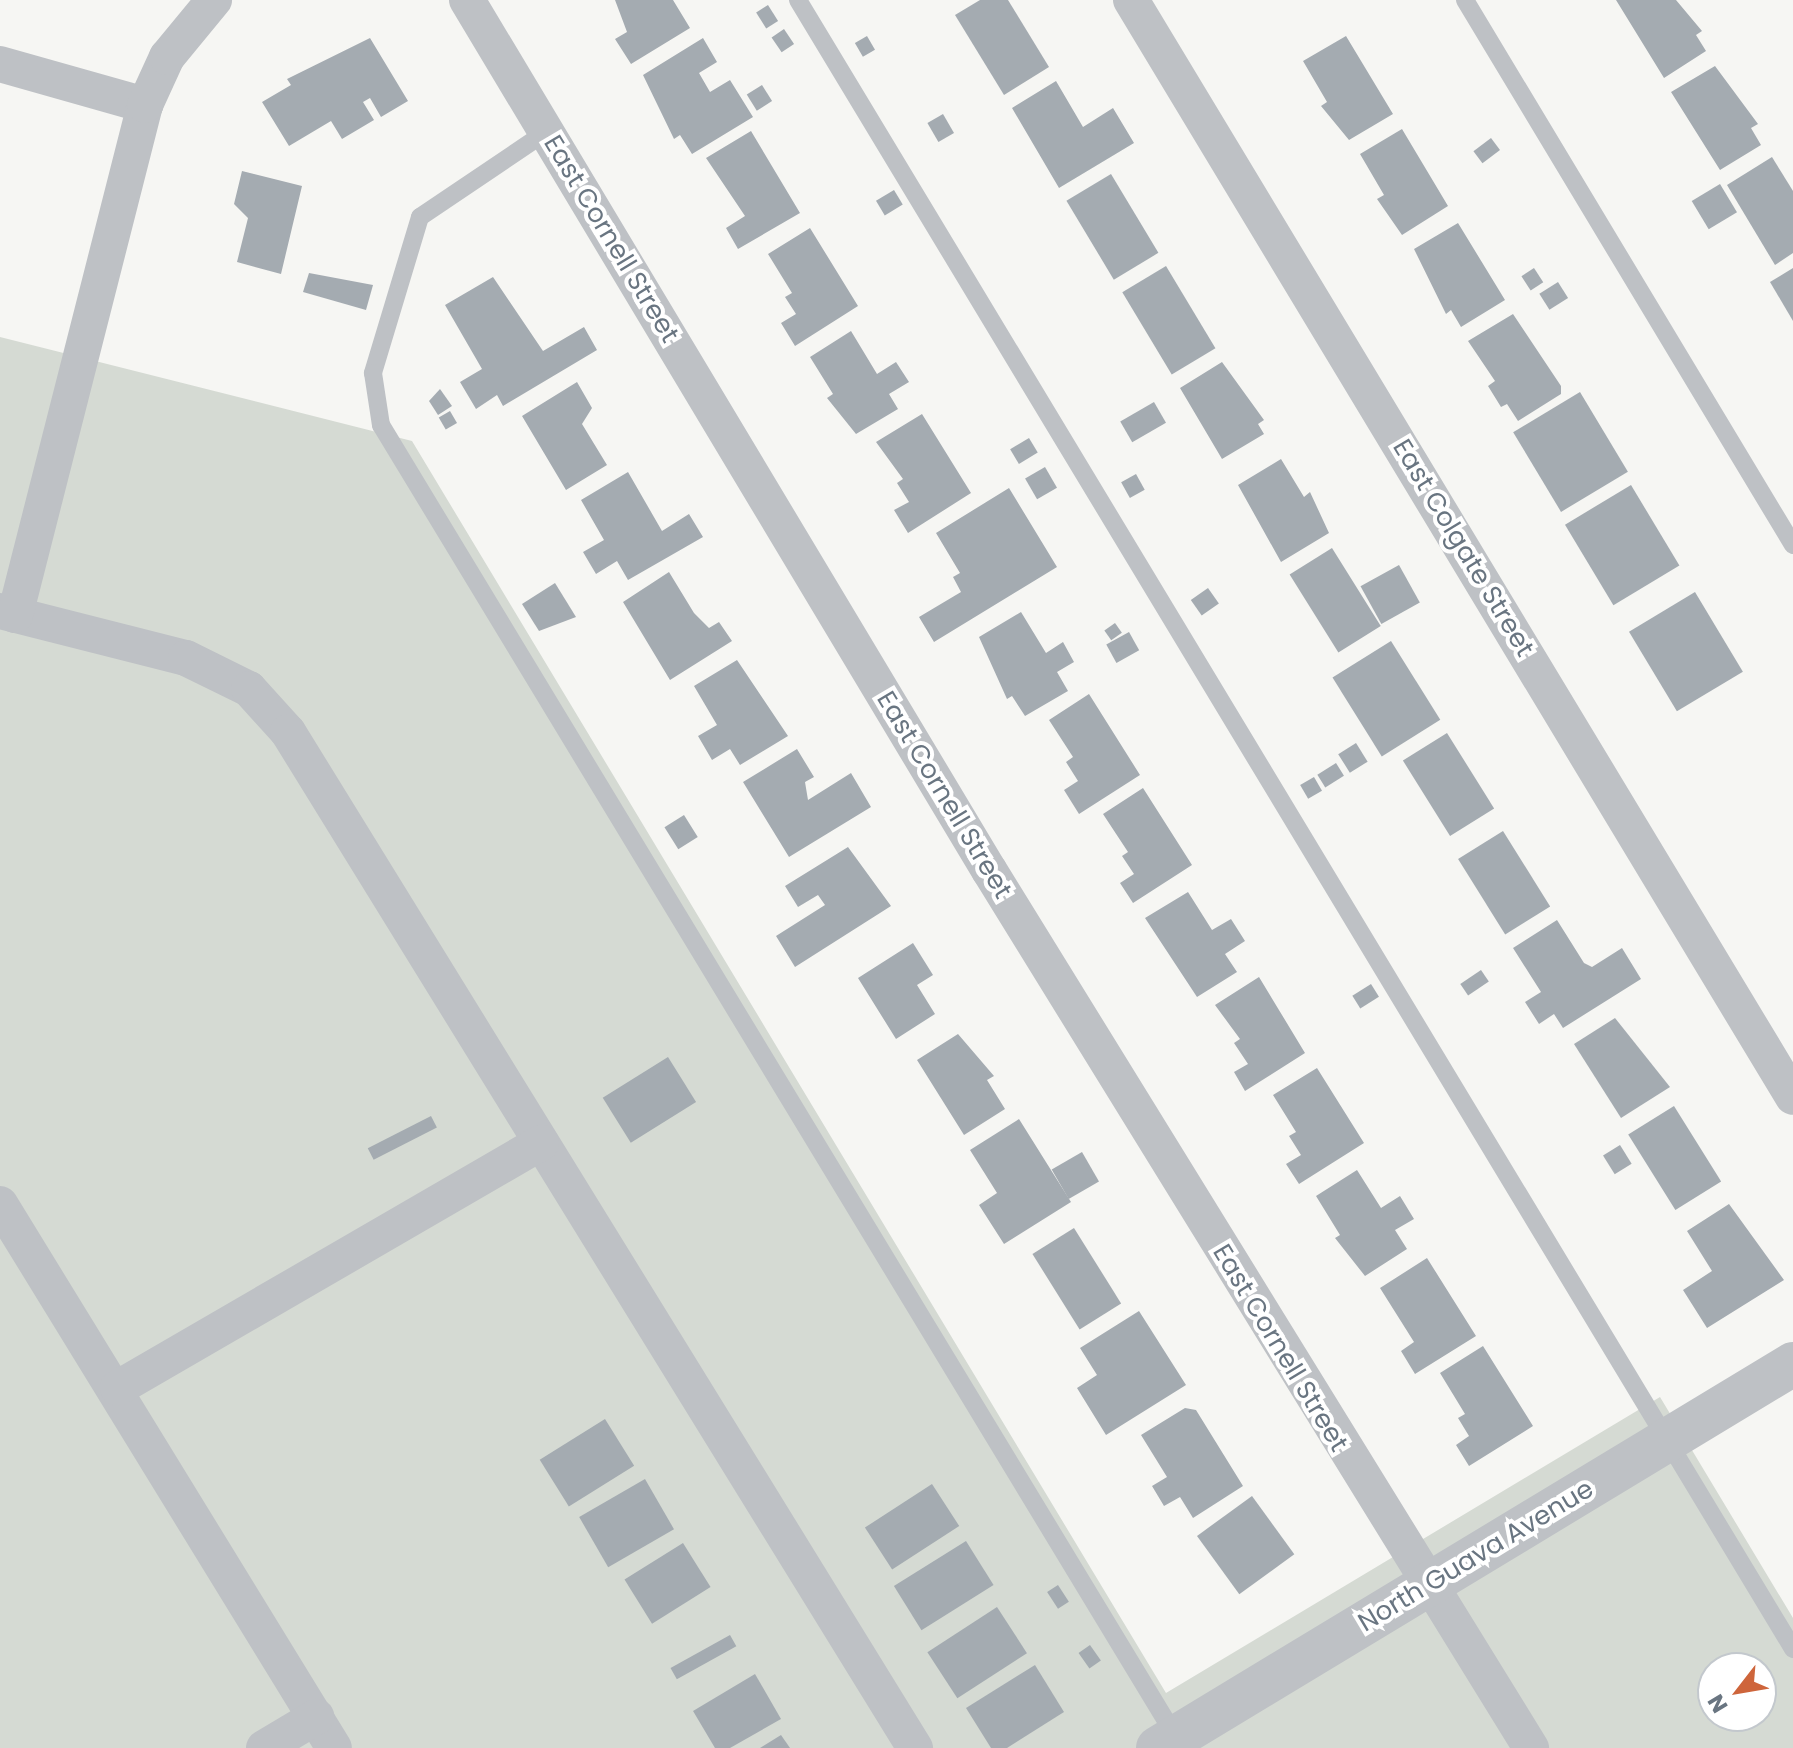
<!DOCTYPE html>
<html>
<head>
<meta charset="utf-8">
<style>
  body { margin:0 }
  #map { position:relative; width:1793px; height:1748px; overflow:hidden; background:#f6f6f3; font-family:Poppins,sans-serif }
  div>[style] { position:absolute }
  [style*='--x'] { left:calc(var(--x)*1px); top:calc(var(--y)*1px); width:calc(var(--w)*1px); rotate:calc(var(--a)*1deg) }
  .green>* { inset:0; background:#d5dad3 }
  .building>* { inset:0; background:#a4abb1; transform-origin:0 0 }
  .service>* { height:18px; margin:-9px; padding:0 9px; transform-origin:9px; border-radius:9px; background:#bec1c5 }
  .minor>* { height:36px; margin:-18px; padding:0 18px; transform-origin:18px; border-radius:18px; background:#bec1c5 }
  .tertiary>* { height:44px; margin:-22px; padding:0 22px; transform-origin:22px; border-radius:22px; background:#bec1c5 }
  span { translate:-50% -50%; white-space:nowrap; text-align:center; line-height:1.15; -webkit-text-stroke:8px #fff; paint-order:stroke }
  .street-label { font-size:26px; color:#697581 }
  .north { position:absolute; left:1697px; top:1652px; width:80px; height:80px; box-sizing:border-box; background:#fff; border:2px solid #c3c8cd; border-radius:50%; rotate:239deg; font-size:22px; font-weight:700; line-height:32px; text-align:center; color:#697581 }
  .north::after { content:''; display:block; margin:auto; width:28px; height:36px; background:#ce653b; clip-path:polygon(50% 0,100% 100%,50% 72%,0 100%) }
</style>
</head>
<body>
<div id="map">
  <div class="green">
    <div style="clip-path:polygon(evenodd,0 337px,412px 441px,1166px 1693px,1660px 1397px,1793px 1618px,1793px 1748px,0 1748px,0 337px,1713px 1668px,1761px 1668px,1761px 1716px,1713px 1716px,1713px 1668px)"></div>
  </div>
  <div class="building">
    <div style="clip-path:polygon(615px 0,673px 0,690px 28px,631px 64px,615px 39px,627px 32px)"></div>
    <div style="clip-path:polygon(980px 0,1008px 0,1049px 67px,1004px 95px,955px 15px)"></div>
    <div style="clip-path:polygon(1616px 0,1676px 0,1702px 31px,1696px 35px,1706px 51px,1664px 78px)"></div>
    <div style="left:768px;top:5px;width:19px;height:14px;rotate:58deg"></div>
    <div style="left:784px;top:29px;width:18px;height:15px;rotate:56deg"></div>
    <div style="left:867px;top:36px;width:16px;height:14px;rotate:60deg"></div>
    <div style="clip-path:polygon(1346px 36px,1393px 114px,1349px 140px,1321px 106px,1327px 102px,1303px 61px)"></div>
    <div style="clip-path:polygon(370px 38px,408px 101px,381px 117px,370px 98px,363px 102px,374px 120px,342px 139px,331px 121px,289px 146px,262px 102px,291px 85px,287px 79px)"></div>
    <div style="clip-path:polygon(703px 38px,717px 62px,699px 73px,710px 92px,730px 80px,753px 117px,692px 154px,680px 135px,674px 139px,643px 75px)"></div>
    <div style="clip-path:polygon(1715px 66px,1758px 124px,1751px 128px,1761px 145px,1720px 170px,1671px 92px)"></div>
    <div style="clip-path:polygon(1056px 81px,1083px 127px,1113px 108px,1134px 143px,1059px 188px,1012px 108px)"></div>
    <div style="left:762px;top:85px;width:19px;height:18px;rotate:58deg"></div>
    <div style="left:943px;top:114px;width:22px;height:18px;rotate:60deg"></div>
    <div style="clip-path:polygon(1402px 129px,1448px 206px,1402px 235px,1377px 199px,1384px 195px,1360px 154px)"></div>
    <div style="clip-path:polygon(751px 131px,800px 213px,738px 249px,726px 228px,745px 216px,706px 158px)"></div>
    <div style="left:1491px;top:138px;width:15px;height:22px;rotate:53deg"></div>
    <div style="clip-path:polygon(1772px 157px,1793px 191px,1793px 253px,1775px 265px,1727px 185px)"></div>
    <div style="clip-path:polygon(242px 171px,302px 186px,281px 274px,237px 262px,248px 218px,234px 204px)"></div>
    <div style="left:1111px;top:174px;width:92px;height:52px;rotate:59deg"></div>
    <div style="left:1720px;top:184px;width:33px;height:33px;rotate:59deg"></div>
    <div style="left:894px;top:190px;width:17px;height:21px;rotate:59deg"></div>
    <div style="clip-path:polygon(1458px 223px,1505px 300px,1461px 327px,1451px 310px,1446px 314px,1414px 249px)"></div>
    <div style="clip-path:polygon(810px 228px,858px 306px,795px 346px,781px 323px,796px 314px,785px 297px,792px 293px,768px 254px)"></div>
    <div style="left:1166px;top:266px;width:96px;height:51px;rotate:59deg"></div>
    <div style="left:1534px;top:268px;width:17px;height:15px;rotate:57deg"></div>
    <div style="clip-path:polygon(1793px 268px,1793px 321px,1770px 282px)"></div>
    <div style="clip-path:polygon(309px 273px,373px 285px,366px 310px,303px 292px)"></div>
    <div style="clip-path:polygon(493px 277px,543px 351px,584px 327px,597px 350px,503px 406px,497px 395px,476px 409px,460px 382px,482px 369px,445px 305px)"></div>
    <div style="left:1558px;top:282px;width:19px;height:22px;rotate:58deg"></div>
    <div style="clip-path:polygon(1513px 314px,1561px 386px,1561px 394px,1518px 421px,1507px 404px,1501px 407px,1488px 386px,1495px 381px,1468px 341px)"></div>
    <div style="clip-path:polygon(851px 331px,877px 374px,896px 362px,909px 382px,889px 394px,898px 409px,856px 434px,827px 398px,833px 394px,810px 357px)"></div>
    <div style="clip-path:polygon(1222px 362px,1264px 420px,1258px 424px,1264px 434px,1222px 459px,1180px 388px)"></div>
    <div style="clip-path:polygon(577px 382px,592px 408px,582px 424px,607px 465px,566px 490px,522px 416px)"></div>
    <div style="clip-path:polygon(440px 389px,452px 406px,438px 415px,429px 401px)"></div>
    <div style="left:1580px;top:392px;width:93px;height:78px;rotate:59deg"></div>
    <div style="left:1154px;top:402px;width:24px;height:39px;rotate:60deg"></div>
    <div style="left:450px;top:411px;width:14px;height:13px;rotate:60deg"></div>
    <div style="clip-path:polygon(922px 414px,971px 493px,908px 533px,894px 510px,909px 502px,897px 483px,903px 479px,876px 442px)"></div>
    <div style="left:1029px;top:438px;width:17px;height:22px;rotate:59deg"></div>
    <div style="clip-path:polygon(1281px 459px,1304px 497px,1310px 492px,1329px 533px,1281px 562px,1238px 485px)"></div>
    <div style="left:1045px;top:467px;width:24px;height:23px;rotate:60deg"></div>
    <div style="clip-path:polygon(628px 472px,662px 531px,689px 514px,703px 537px,628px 580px,617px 561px,596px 574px,583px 552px,604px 540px,581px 500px)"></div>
    <div style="left:1136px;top:474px;width:18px;height:17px;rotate:61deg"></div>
    <div style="left:1631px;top:485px;width:94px;height:77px;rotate:59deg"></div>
    <div style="clip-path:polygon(1009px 488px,1057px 567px,934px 642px,919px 617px,961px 592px,953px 577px,960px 573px,936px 533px)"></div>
    <div style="left:1332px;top:548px;width:92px;height:50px;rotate:58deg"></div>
    <div style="left:1399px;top:565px;width:43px;height:44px;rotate:61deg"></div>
    <div style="clip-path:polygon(669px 572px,694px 613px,709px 628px,719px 622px,732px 641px,670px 680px,623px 602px)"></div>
    <div style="clip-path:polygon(555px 583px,576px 617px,539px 631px,522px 604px)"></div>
    <div style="left:1208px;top:588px;width:19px;height:21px;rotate:55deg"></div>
    <div style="left:1695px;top:592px;width:93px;height:77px;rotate:59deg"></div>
    <div style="clip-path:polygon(1021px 612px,1046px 653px,1063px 642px,1074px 662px,1057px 672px,1068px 691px,1025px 716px,1012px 696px,1007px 699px,979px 637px)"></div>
    <div style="left:1115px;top:623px;width:12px;height:13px;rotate:55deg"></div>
    <div style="left:1129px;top:632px;width:21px;height:26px;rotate:61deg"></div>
    <div style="left:1391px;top:641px;width:93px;height:69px;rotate:58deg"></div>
    <div style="clip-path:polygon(737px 660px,788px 736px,740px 765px,730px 749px,712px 760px,698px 736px,717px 725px,694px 686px)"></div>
    <div style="clip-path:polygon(1089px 694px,1140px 775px,1079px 814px,1064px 790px,1078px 781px,1066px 762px,1073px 757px,1049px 720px)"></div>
    <div style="left:1447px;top:733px;width:89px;height:52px;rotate:58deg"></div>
    <div style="left:1356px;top:743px;width:22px;height:21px;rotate:58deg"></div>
    <div style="clip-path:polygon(797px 749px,814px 777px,805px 782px,808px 800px,851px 773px,871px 807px,789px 857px,743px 782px)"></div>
    <div style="left:1336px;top:763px;width:15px;height:22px;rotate:58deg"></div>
    <div style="left:1314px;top:777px;width:16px;height:16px;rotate:60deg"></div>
    <div style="clip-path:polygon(1143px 788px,1192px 865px,1133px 903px,1120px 883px,1134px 874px,1122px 856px,1128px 852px,1103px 814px)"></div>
    <div style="left:684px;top:815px;width:26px;height:23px;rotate:58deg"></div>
    <div style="left:1503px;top:831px;width:89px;height:53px;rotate:58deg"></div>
    <div style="clip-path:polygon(848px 847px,891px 906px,795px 967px,776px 936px,825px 905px,818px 895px,798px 907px,785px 886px)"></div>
    <div style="clip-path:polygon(1188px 892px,1212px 930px,1231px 919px,1245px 941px,1225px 954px,1237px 972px,1197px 997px,1145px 918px)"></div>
    <div style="clip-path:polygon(1557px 920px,1584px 963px,1592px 967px,1622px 948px,1641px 979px,1563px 1028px,1554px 1014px,1539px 1024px,1525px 1002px,1541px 992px,1513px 948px)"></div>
    <div style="clip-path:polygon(913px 943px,933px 975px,917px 985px,935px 1014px,896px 1039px,858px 978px)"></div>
    <div style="left:1481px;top:970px;width:14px;height:25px;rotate:56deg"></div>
    <div style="clip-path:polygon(1259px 977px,1305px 1053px,1245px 1091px,1234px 1072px,1248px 1064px,1234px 1043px,1240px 1039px,1215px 1005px)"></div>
    <div style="left:1371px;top:984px;width:15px;height:22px;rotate:58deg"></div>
    <div style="clip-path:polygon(1615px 1018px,1670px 1087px,1621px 1118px,1574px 1044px)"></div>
    <div style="clip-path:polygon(958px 1034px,994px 1076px,987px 1080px,1005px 1109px,964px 1135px,917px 1060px)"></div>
    <div style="left:668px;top:1057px;width:53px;height:77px;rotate:58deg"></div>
    <div style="clip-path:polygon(1317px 1068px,1364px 1143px,1299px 1184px,1286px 1164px,1301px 1155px,1289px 1136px,1296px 1132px,1273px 1095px)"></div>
    <div style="left:1674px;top:1106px;width:89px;height:54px;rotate:58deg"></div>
    <div style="left:431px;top:1116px;width:13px;height:71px;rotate:63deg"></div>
    <div style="clip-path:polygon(1019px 1119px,1071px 1202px,1004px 1244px,979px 1205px,997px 1193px,970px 1150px)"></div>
    <div style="left:1620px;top:1145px;width:22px;height:20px;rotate:58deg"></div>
    <div style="left:1082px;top:1152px;width:34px;height:35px;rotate:60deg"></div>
    <div style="clip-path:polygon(1357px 1170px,1381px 1208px,1400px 1196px,1414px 1219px,1395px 1230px,1407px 1249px,1365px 1276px,1335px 1238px,1340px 1235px,1316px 1196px)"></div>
    <div style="clip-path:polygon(1729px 1204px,1784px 1280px,1707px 1328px,1683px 1290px,1712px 1271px,1687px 1231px)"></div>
    <div style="left:1074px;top:1228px;width:89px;height:49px;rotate:58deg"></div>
    <div style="clip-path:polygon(1427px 1258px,1476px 1336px,1415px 1374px,1401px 1351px,1414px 1342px,1380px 1288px)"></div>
    <div style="clip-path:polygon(1139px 1311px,1186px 1385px,1106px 1435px,1077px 1388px,1097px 1375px,1080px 1348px)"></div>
    <div style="clip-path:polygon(1483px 1346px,1533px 1426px,1469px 1466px,1456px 1445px,1469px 1436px,1458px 1418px,1465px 1414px,1440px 1373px)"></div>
    <div style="clip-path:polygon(1185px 1408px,1196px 1410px,1243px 1486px,1193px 1518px,1180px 1497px,1164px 1506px,1152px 1486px,1167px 1477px,1141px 1435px)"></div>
    <div style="left:605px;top:1419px;width:55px;height:77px;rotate:58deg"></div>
    <div style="left:645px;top:1479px;width:58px;height:76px;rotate:60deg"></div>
    <div style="left:932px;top:1484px;width:50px;height:80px;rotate:57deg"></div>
    <div style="left:1252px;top:1496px;width:72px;height:68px;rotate:54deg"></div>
    <div style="left:966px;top:1541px;width:52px;height:85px;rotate:58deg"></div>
    <div style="left:683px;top:1543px;width:52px;height:69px;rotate:58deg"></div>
    <div style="left:1058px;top:1585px;width:20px;height:13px;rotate:57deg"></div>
    <div style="left:997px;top:1607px;width:55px;height:83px;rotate:57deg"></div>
    <div style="left:730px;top:1635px;width:13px;height:68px;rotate:61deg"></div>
    <div style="left:1090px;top:1645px;width:19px;height:14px;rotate:55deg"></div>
    <div style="clip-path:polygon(1035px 1665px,1064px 1712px,1007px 1748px,991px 1748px,966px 1708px)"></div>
    <div style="clip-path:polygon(755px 1674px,781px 1719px,730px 1748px,715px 1748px,693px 1711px)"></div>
    <div style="clip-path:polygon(781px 1735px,790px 1748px,760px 1748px)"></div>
  </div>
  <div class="service">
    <div style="--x:798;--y:0;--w:1926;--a:58.89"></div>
    <div style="--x:1465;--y:0;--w:636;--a:58.96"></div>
    <div style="--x:546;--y:132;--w:152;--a:146"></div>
    <div style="--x:420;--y:217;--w:163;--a:106.8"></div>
    <div style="--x:373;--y:373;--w:53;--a:81.3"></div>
    <div style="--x:381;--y:425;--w:1534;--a:58.79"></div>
  </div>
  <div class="minor">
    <div style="--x:467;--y:0;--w:1015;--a:59.04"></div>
    <div style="--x:989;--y:870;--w:1032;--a:58.31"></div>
    <div style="--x:1131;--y:0;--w:1281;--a:58.89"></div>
    <div style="--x:0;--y:64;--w:151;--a:15.8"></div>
    <div style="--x:0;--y:611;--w:192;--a:14.2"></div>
    <div style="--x:186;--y:658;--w:70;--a:26.2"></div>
    <div style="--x:249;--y:689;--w:58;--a:47.8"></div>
    <div style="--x:288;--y:732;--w:1194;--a:58.32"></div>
    <div style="--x:15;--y:615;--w:526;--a:-75.7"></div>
    <div style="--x:145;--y:105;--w:53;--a:-65.4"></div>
    <div style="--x:167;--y:57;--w:74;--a:-50.5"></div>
    <div style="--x:0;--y:1204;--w:638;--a:58.45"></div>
    <div style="--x:118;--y:1388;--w:489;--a:-30.1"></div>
    <div style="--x:264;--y:1748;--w:61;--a:-30.8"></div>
  </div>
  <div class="tertiary">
    <div style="--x:1158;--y:1748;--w:742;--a:-31.16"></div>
  </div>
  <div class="street-label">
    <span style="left:611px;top:239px;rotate:59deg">East Cornell Street</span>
    <span style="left:1463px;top:548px;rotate:59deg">East Colgate Street</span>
    <span style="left:944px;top:795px;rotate:59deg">East Cornell Street</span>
    <span style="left:1280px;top:1348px;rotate:59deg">East Cornell Street</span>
    <span style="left:1476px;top:1556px;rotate:-31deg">North Guava Avenue</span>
  </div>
  <div class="north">N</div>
</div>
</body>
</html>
